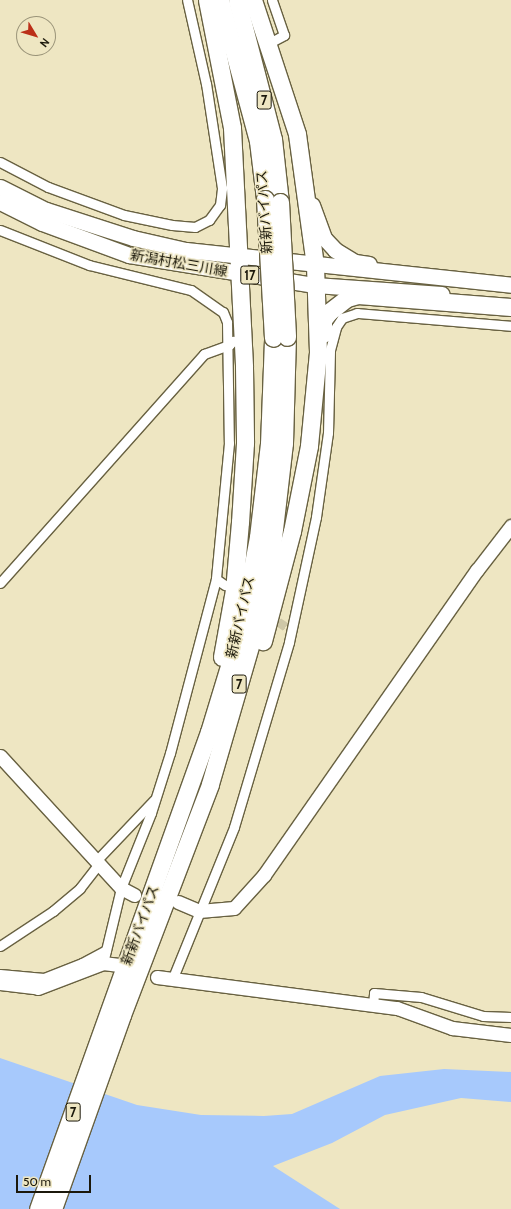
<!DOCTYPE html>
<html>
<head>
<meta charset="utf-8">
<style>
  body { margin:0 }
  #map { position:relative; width:511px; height:1209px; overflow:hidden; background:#eee6c2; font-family:Cabin,"Noto Sans JP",sans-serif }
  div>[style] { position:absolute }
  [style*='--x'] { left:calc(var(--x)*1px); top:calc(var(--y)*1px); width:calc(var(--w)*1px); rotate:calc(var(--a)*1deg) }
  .water>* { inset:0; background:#a7c9fc }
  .street-tunnel>* { height:9px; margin-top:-4.5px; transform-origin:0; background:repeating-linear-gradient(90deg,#cec7a7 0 9px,transparent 0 13.5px) }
  .roads { filter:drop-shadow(1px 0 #686141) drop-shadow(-1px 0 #686141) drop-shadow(0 1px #686141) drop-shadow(0 -1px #686141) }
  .street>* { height:9px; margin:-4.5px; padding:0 4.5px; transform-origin:4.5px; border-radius:4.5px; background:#fff }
  .secondary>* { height:13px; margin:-6.5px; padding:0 6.5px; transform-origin:6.5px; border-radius:6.5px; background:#fff }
  .primary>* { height:15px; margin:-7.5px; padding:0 7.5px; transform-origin:7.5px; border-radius:7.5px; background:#fff }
  .highway>* { height:17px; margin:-8.5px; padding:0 8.5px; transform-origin:8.5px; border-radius:8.5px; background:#fff }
  .bridges { filter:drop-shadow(1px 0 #686141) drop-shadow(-1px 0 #686141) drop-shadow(0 1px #686141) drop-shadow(0 -1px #686141) }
  .highway-bridge>* { height:17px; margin:-8.5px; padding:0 8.5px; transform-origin:8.5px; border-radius:8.5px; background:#fff }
  span { translate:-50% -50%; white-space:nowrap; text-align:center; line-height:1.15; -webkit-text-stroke:3px #eee6c2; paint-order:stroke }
  .shield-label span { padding:1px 3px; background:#eee6c2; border:1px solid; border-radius:3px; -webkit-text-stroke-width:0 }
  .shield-label { font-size:13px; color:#1b180b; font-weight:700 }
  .street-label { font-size:14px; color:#1b180b }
  .north { position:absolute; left:16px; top:16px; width:40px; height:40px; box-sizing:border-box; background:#eee6c2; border:1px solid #9a9479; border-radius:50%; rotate:128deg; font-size:11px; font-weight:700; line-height:16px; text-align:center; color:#1b180b }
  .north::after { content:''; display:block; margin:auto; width:14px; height:18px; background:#bb2f18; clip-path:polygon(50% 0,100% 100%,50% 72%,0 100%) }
  .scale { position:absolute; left:16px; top:1175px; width:75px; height:18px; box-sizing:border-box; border:2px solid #1b180b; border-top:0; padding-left:5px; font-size:12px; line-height:14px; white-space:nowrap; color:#1b180b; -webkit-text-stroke:3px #eee6c2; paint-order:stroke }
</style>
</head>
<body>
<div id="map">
  <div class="water">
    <div style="clip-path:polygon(0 1058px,137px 1105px,201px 1115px,264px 1116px,292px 1114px,380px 1076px,444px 1069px,511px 1072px,511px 1102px,461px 1098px,385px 1115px,332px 1143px,273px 1166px,340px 1209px,0 1209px)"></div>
  </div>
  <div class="street-tunnel">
    <div style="--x:267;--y:614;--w:27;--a:34"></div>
  </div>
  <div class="roads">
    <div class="street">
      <div style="--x:271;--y:42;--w:15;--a:-28"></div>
      <div style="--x:284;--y:35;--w:37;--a:-109"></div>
      <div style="--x:0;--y:162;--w:54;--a:27.5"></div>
      <div style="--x:48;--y:187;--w:81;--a:20.2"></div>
      <div style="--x:124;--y:215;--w:49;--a:11.8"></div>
      <div style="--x:172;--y:225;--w:23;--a:5"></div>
      <div style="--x:195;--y:227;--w:16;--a:-27"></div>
      <div style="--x:209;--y:220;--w:19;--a:-54"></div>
      <div style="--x:220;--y:205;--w:17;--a:-83"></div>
      <div style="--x:222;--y:188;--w:105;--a:-98.7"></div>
      <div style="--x:206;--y:84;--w:86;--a:-102.7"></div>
      <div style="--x:0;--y:230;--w:96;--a:21.5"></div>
      <div style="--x:89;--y:265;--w:105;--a:13.8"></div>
      <div style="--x:191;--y:290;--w:39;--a:35"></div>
      <div style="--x:223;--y:312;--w:11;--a:68"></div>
      <div style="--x:227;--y:322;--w:121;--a:89.1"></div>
      <div style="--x:229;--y:443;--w:137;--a:95.5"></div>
      <div style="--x:216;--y:579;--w:180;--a:104.8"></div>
      <div style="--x:170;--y:753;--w:63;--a:107.6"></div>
      <div style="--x:151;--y:813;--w:81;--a:111.8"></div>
      <div style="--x:121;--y:888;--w:77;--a:103.5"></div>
      <div style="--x:216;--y:579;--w:11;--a:34"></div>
      <div style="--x:0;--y:583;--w:307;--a:-48.3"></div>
      <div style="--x:204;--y:354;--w:27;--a:-20"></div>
      <div style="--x:229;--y:345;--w:6;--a:-45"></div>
      <div style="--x:96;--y:861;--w:84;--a:-46.4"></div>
      <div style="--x:0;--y:946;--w:64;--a:-33.4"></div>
      <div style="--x:53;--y:911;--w:35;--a:-40"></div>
      <div style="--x:80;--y:888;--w:31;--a:-52"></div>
      <div style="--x:0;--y:974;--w:44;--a:5.2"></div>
      <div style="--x:44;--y:978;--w:41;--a:-21.5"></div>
      <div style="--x:82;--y:963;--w:27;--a:-28"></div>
      <div style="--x:172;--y:980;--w:165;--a:-67.9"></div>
      <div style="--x:234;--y:827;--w:193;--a:-73.4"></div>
      <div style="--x:289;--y:642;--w:128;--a:-77.8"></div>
      <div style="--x:316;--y:517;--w:85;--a:-81.9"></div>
      <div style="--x:328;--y:433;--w:83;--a:-88.6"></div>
      <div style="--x:330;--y:350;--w:24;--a:-75"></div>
      <div style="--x:336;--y:327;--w:11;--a:-56"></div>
      <div style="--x:342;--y:318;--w:16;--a:-18"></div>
      <div style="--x:357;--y:313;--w:155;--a:4.8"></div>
      <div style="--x:373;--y:1005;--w:12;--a:-85"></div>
      <div style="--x:374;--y:993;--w:47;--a:4.9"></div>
      <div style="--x:421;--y:997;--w:65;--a:17"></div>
      <div style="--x:483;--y:1016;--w:28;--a:2"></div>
    </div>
    <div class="secondary">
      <div style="--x:0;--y:756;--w:179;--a:47.5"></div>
      <div style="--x:121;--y:888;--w:15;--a:28"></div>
      <div style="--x:178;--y:902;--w:23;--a:23"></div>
      <div style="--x:199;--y:911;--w:35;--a:-5"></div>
      <div style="--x:234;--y:908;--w:45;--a:-47.7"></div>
      <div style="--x:264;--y:875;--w:372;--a:-55.1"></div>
      <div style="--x:477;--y:570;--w:56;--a:-52.3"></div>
      <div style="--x:157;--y:977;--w:242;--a:7.4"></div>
      <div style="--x:397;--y:1008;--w:59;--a:20"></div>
      <div style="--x:452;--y:1028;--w:59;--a:6.8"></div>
      <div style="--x:0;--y:983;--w:38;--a:7"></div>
      <div style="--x:38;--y:988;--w:70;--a:-21"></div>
      <div style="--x:103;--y:963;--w:16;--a:7"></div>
    </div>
    <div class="primary">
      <div style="--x:0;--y:187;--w:51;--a:26.6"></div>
      <div style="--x:46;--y:210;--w:91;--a:17.8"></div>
      <div style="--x:133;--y:238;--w:54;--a:12.8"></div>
      <div style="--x:186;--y:250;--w:327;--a:6.1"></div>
      <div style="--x:0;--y:202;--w:47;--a:26.6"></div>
      <div style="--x:42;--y:223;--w:93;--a:20.2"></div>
      <div style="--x:129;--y:255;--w:188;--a:9.2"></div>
      <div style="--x:315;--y:285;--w:127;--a:4.1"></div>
      <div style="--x:312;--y:205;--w:35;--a:70"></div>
      <div style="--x:324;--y:238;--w:16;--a:47"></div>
      <div style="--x:335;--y:250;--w:23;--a:31"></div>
      <div style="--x:355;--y:262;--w:14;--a:8"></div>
    </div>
    <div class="highway">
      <div style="--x:207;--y:0;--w:130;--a:78.9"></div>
      <div style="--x:232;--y:128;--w:239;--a:87.1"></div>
      <div style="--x:244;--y:367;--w:76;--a:89.2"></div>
      <div style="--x:245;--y:443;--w:79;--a:93.6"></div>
      <div style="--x:240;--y:522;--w:68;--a:95"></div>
      <div style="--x:234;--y:590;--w:68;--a:100.2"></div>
      <div style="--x:220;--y:0;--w:146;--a:74.9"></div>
      <div style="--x:258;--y:141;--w:58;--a:83.1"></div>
      <div style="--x:237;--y:0;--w:144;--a:75.5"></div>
      <div style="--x:273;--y:139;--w:63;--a:83.7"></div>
      <div style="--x:253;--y:0;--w:141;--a:71.8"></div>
      <div style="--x:297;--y:134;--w:133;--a:82.2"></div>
      <div style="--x:315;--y:266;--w:86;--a:88"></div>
      <div style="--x:318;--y:352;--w:94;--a:95.5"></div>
      <div style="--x:309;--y:446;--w:87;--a:101.3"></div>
      <div style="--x:292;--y:531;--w:114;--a:104.8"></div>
      <div style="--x:323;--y:334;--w:14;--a:-90"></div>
      <div style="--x:323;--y:320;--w:10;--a:-53"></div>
      <div style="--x:329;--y:312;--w:23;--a:-38"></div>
      <div style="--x:347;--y:298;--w:11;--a:-15"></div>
      <div style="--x:358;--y:295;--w:153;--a:4.5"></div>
      <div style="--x:38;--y:1209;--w:507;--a:-70.28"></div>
      <div style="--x:209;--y:732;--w:110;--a:-73.1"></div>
      <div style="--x:241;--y:627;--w:92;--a:-79.3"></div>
      <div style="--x:258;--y:537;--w:94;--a:-83.3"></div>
      <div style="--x:269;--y:444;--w:106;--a:-87.8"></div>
      <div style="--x:53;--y:1209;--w:206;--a:-70.4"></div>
      <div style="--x:122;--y:1015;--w:247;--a:-69.1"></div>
      <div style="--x:210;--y:784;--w:161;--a:-73.8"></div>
      <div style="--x:255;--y:629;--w:93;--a:-78.8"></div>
      <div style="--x:273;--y:538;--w:96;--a:-83.4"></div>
      <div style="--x:284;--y:443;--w:106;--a:-88.4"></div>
    </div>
  </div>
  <div class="bridges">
    <div class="highway-bridge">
      <div style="--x:265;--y:199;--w:139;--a:86.7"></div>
      <div style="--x:280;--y:202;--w:135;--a:87"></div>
    </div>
  </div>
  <div class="shield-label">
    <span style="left:264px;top:100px">7</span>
    <span style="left:250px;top:275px">17</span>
    <span style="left:239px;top:684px">7</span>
    <span style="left:73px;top:1112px">7</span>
  </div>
  <div class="street-label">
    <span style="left:264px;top:212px;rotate:-94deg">新新バイパス</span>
    <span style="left:179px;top:263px;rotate:10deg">新潟村松三川線</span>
    <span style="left:240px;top:617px;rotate:-77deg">新新バイパス</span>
    <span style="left:140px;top:925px;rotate:-70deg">新新バイパス</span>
  </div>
  <div class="north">N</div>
  <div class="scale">50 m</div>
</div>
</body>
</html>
